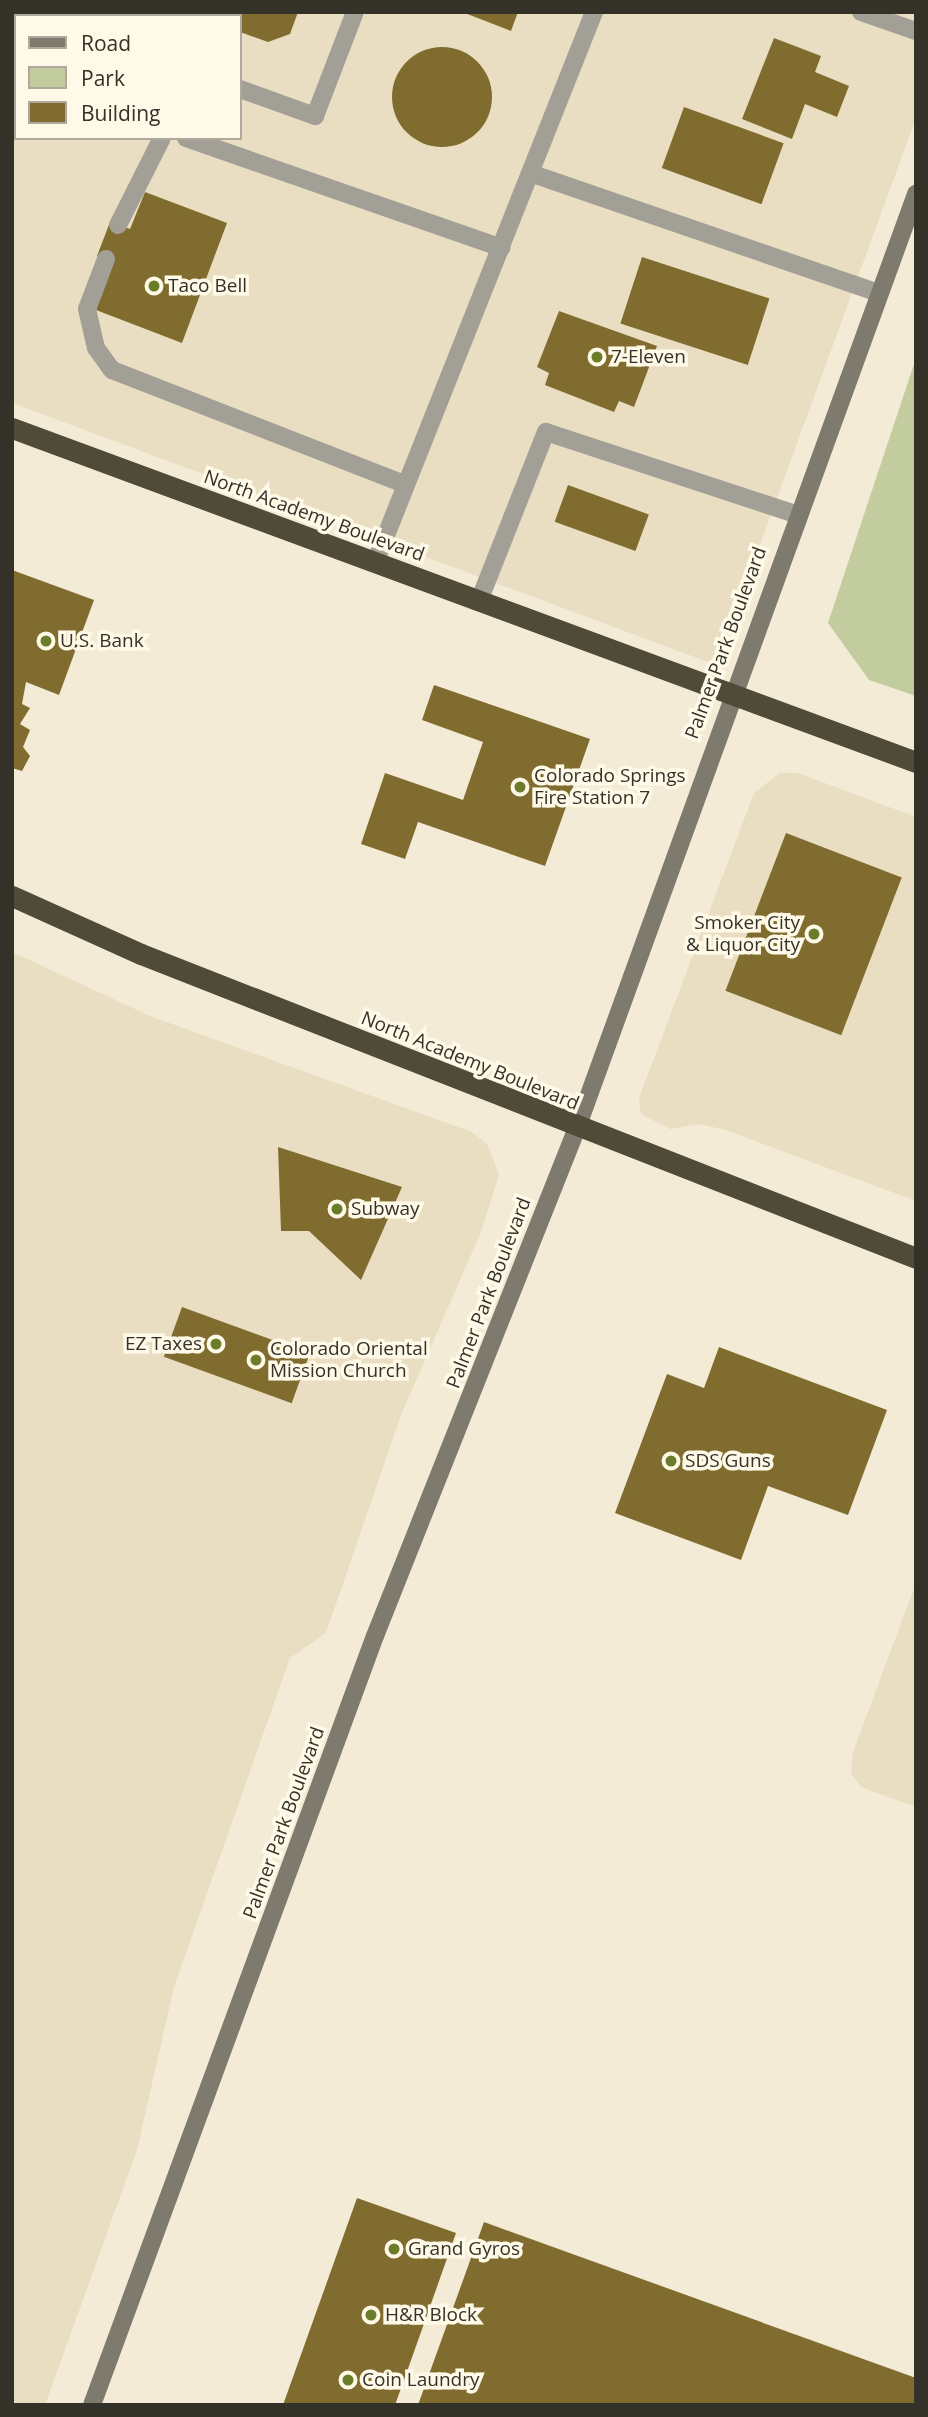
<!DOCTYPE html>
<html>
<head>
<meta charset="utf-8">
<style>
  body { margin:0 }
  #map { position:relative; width:928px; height:2417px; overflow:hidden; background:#f3ebd6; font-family:"Open Sans",sans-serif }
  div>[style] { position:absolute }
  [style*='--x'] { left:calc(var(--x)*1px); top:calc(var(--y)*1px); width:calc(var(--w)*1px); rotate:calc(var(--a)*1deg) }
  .built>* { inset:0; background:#e9dec2 }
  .green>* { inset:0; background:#c3cc9f }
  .building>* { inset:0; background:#816c2f; transform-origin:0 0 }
  .round { border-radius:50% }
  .lane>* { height:18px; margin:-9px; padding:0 9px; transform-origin:9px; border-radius:9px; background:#a29f96 }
  .secondary>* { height:18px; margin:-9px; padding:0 9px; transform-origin:9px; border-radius:9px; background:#7e7a6d }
  .highway>* { height:21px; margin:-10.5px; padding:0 10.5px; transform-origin:10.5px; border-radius:10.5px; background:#504a38 }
  .dots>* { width:19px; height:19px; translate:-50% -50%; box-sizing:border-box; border:4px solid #fff9e8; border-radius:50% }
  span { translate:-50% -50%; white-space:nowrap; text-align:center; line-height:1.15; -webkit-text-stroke:7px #fff9e8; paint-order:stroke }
  .poi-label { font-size:19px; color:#343129 }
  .left { translate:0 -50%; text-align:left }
  .right { translate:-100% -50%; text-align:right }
  .street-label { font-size:19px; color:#343129 }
  .frame { position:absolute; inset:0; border:14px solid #343129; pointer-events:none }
  .legend { position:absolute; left:14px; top:14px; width:228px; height:126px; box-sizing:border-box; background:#fff9e8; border:2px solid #aea99c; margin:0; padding:9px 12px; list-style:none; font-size:21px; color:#343129 }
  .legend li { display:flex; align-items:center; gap:14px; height:35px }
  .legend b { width:35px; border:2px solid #aea99c }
</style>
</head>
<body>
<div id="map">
  <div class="built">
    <div style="clip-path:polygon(evenodd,12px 12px,916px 12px,916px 118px,716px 665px,12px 403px,12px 12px,16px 16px,240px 16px,240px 138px,16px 138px,16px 16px)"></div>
    <div style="clip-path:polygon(780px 773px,798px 773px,916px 817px,916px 1201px,726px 1130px,699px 1124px,670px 1129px,641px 1114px,639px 1098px,754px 793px)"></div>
    <div style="clip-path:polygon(12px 952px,150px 1016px,472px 1132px,487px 1144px,499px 1175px,481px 1232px,401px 1415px,326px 1633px,290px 1658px,174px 1987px,137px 2150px,45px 2405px,12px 2405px)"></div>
    <div style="clip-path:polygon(916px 1583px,916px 1807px,861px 1787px,851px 1773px,853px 1752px)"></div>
  </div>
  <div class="green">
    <div style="clip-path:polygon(916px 358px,916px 696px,869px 680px,828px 623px)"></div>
  </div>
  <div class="building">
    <div style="clip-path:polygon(185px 12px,298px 12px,290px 34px,268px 42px,240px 32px,240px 16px)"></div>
    <div style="clip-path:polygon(462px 12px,518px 12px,511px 31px)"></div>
    <div style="clip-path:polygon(774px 38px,821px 56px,815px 72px,849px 86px,837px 117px,805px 104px,792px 139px,742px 119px)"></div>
    <div class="round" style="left:392px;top:47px;width:100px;height:100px"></div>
    <div style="left:684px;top:107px;width:106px;height:65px;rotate:20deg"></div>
    <div style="clip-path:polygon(145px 192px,227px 223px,182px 343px,96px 310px,114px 262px,97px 256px,110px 222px,130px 229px)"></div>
    <div style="left:642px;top:257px;width:134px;height:70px;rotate:18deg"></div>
    <div style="clip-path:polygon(559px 311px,657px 346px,634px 407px,619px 401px,614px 412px,545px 385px,549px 373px,537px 367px)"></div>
    <div style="left:568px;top:485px;width:86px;height:39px;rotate:20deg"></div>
    <div style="clip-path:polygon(12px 570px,94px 600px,59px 695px,26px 682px,22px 704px,30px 708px,20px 724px,30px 730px,23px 747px,30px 756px,22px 771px,12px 768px)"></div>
    <div style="clip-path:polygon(434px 685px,590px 739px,545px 866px,418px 822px,405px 859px,361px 844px,385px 773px,463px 800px,483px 742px,422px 720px)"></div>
    <div style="left:786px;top:833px;width:124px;height:169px;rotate:21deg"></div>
    <div style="clip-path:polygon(278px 1147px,402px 1187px,361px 1280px,309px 1231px,281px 1231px)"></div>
    <div style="left:182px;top:1307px;width:136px;height:53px;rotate:20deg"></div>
    <div style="clip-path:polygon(719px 1347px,887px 1410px,848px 1515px,768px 1486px,741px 1560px,615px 1513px,667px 1374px,704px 1388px)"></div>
    <div style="clip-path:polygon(357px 2198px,456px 2233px,409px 2366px,395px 2405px,283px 2405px)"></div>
    <div style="clip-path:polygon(484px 2222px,916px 2378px,916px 2405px,418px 2405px)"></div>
  </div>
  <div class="lane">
    <div style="--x:861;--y:12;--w:58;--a:19.1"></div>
    <div style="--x:12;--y:16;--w:31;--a:0"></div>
    <div style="--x:240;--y:89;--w:80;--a:19.8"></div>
    <div style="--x:315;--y:116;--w:111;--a:-69"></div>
    <div style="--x:186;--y:138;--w:334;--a:19.2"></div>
    <div style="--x:530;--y:173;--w:368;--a:19"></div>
    <div style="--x:118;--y:225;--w:97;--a:-63.2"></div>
    <div style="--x:106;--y:259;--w:53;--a:110.8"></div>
    <div style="--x:87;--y:309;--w:40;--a:77"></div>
    <div style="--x:96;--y:348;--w:27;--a:54"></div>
    <div style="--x:112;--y:370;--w:314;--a:21.3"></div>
    <div style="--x:375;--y:563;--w:593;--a:-68.32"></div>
    <div style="--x:479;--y:601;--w:182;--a:-68.4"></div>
    <div style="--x:546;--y:432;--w:262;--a:18.2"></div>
  </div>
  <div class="secondary">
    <div style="--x:92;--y:2405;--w:819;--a:-69.8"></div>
    <div style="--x:375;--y:1636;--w:547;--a:-68.32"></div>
    <div style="--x:577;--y:1128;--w:994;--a:-70.05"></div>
  </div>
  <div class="highway">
    <div style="--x:12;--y:428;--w:964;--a:20.28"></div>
    <div style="--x:12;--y:896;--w:141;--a:24.2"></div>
    <div style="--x:141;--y:954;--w:832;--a:21.42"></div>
  </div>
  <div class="dots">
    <div style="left:154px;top:286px;background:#6c7c2a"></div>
    <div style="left:597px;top:357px;background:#6c7c2a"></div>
    <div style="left:46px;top:641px;background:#6c7c2a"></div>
    <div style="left:520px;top:787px;background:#6c7c2a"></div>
    <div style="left:814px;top:934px;background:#6c7c2a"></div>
    <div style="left:337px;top:1209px;background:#6c7c2a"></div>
    <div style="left:216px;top:1344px;background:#6c7c2a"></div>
    <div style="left:256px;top:1360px;background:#6c7c2a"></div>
    <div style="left:671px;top:1461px;background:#6c7c2a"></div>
    <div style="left:394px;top:2249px;background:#6c7c2a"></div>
    <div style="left:371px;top:2315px;background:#6c7c2a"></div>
    <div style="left:348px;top:2380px;background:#6c7c2a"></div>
  </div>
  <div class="poi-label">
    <span class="left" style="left:168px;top:286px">Taco Bell</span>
    <span class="left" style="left:611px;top:357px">7-Eleven</span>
    <span class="left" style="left:60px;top:641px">U.S. Bank</span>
    <span class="left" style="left:534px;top:787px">Colorado Springs<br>Fire Station 7</span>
    <span class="right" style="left:800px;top:934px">Smoker City<br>&amp; Liquor City</span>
    <span class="left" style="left:351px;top:1209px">Subway</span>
    <span class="right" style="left:202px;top:1344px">EZ Taxes</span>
    <span class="left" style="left:270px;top:1360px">Colorado Oriental<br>Mission Church</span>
    <span class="left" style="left:685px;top:1461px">SDS Guns</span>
    <span class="left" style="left:408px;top:2249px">Grand Gyros</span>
    <span class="left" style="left:385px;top:2315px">H&amp;R Block</span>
    <span class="left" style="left:362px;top:2380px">Coin Laundry</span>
  </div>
  <div class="street-label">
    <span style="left:314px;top:516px;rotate:20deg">North Academy Boulevard</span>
    <span style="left:726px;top:643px;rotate:-70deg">Palmer Park Boulevard</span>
    <span style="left:470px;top:1061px;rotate:22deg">North Academy Boulevard</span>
    <span style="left:489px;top:1293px;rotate:-69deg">Palmer Park Boulevard</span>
    <span style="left:284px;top:1823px;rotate:-70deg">Palmer Park Boulevard</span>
  </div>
  <div class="frame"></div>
  <ul class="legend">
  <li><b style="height:9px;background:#7e7a6d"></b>Road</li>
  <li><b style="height:19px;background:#c3cc9f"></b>Park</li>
  <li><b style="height:19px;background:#816c2f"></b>Building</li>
  </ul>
</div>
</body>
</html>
